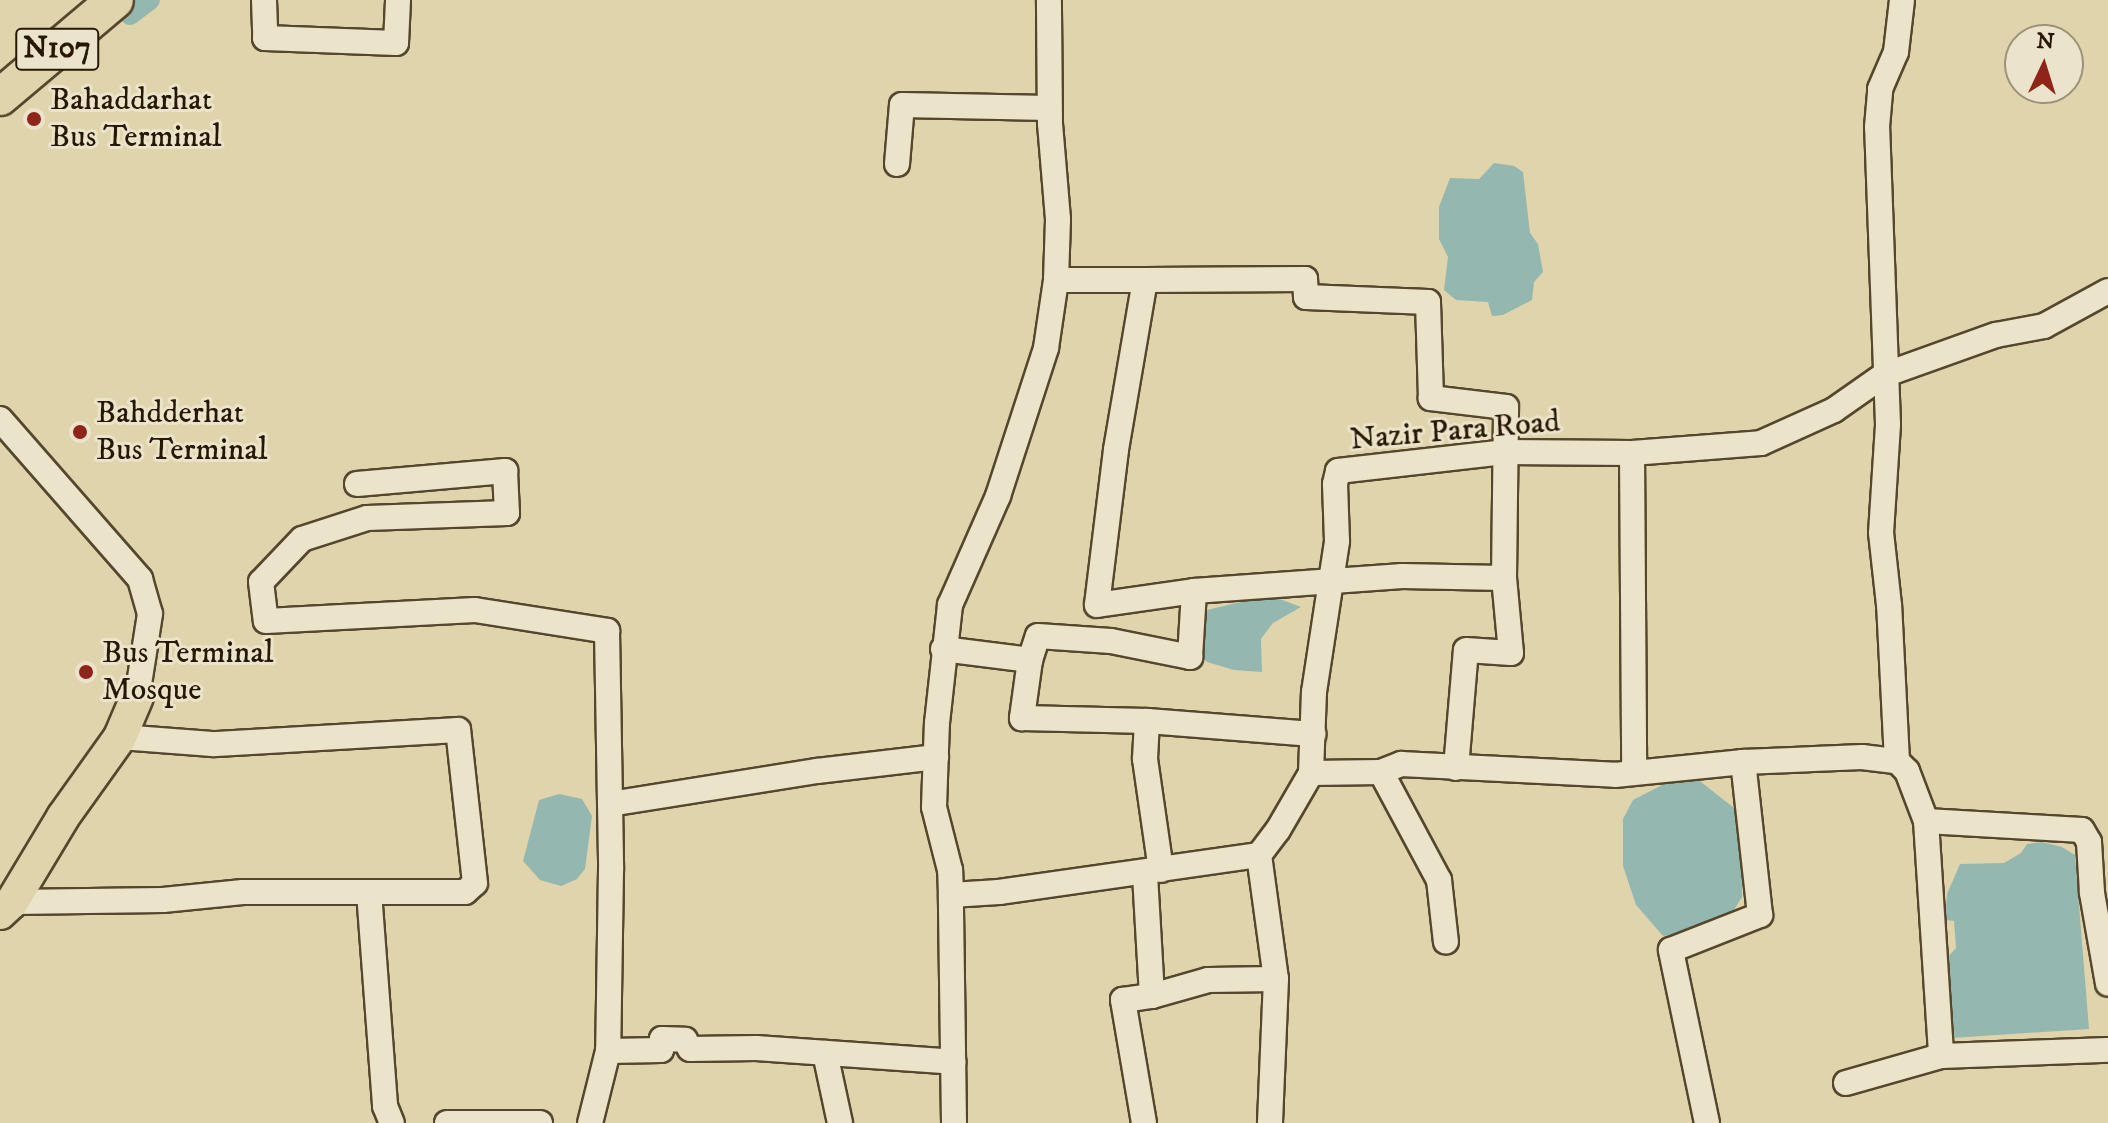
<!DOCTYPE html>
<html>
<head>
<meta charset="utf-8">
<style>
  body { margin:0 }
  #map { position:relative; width:2108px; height:1123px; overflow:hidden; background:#e0d4ad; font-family:"IM FELL DW Pica",serif }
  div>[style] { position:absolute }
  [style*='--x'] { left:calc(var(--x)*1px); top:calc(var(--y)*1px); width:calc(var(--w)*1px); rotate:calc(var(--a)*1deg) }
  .water>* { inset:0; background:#94b8af }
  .canal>* { height:20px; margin:-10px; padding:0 10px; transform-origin:10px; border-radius:10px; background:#94b8af }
  .roads { filter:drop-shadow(2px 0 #55472d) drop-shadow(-2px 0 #55472d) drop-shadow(0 2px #55472d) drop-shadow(0 -2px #55472d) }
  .minor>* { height:24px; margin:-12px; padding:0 12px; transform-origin:12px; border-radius:12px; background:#ebe3ca }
  .major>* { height:32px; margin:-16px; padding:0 16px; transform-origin:16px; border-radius:16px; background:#e0d4ad }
  .highway>* { height:36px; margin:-18px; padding:0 18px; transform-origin:18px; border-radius:18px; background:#e0d4ad }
  .dots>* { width:22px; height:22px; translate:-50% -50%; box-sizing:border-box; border:4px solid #ebe3ca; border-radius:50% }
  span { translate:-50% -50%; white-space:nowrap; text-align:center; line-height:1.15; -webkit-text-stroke:6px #ebe3ca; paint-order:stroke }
  .shield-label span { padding:2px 6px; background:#ebe3ca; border:2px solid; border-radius:6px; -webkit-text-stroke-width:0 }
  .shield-label { font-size:30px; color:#271802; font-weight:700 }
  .poi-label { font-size:32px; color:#271802 }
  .left { translate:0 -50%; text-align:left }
  .street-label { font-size:32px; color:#271802 }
  .north { position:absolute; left:2004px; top:24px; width:80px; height:80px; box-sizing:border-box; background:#ebe3ca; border:2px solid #9d927a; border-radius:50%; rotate:4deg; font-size:22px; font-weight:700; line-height:32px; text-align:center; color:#271802 }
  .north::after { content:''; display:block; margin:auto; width:28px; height:36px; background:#8f2418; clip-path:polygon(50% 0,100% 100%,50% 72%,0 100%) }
</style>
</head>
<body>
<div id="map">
  <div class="water">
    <div style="clip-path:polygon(1494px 163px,1514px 166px,1523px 172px,1530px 233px,1538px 244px,1543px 272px,1534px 282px,1532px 300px,1503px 315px,1492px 316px,1488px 302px,1456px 300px,1444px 290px,1448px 257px,1439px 239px,1439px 207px,1450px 178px,1479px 179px)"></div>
    <div style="clip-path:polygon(1257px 598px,1277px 598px,1301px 607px,1273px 623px,1261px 639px,1262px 672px,1234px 670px,1207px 662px,1197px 654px,1198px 631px,1207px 610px)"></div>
    <div style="clip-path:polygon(1696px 778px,1734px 808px,1741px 832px,1742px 897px,1732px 913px,1684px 934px,1663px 936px,1636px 905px,1623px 866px,1623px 819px,1633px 800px,1666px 783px)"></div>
    <div style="clip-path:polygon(559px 794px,582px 799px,592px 816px,585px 869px,577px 879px,561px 886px,540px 880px,523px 861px,539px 800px)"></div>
    <div style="clip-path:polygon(2042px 842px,2062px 847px,2075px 855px,2089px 1029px,1952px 1038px,1945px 960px,1956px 948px,1954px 921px,1945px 920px,1947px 894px,1960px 864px,2004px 863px,2021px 853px,2027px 844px)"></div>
  </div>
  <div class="canal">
    <div style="--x:130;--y:15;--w:25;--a:-37"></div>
  </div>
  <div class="roads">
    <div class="minor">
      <div style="--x:264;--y:0;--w:38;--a:88"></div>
      <div style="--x:265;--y:38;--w:131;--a:2.2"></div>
      <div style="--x:396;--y:43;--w:43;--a:-87.3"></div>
      <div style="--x:897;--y:164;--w:59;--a:-85.2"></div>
      <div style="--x:902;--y:105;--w:147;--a:1.2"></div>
      <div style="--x:1056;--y:280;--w:89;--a:0"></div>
      <div style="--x:1145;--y:280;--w:172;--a:99.7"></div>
      <div style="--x:1116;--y:450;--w:156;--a:97"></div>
      <div style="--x:1097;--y:605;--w:98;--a:-8.2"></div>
      <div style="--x:0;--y:419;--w:213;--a:48.8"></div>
      <div style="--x:140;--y:579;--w:36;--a:74"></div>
      <div style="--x:150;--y:614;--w:84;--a:98.9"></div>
      <div style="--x:1632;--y:453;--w:317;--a:89.6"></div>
      <div style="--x:357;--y:484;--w:149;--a:-5"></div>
      <div style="--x:505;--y:471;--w:42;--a:87.3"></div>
      <div style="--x:507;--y:513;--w:140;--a:178"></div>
      <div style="--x:367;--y:518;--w:68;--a:162.1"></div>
      <div style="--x:302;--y:539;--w:59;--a:133.6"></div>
      <div style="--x:261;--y:582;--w:39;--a:83"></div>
      <div style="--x:266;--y:621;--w:209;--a:-3"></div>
      <div style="--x:475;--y:610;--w:134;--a:9"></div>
      <div style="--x:607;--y:631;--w:239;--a:89"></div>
      <div style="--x:611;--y:870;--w:181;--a:90.9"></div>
      <div style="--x:608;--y:1051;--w:74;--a:104"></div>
      <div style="--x:943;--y:649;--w:88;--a:7.2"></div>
      <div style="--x:1030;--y:660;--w:25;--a:-72"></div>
      <div style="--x:1038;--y:636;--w:73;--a:3.9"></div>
      <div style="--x:1111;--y:641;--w:81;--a:11.4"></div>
      <div style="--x:1190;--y:657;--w:66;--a:-86.5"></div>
      <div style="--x:1194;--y:591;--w:209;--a:-4.1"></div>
      <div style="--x:1402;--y:576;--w:102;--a:1.1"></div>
      <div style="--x:1504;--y:578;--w:171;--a:-89.3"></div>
      <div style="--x:1506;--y:407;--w:76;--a:-173.2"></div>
      <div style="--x:1431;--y:398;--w:96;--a:-91.8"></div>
      <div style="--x:1428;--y:302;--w:122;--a:-177.7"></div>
      <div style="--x:1306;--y:297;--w:18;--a:-93"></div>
      <div style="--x:1305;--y:279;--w:160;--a:179.6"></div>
      <div style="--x:1030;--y:660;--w:59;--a:97.9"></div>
      <div style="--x:1022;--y:718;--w:125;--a:1.4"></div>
      <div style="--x:1147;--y:721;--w:38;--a:93"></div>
      <div style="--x:1145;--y:759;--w:112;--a:81.8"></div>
      <div style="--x:1147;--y:721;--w:167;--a:4.5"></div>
      <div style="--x:1897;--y:761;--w:156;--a:-92.9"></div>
      <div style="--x:1889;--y:605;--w:72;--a:-96.3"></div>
      <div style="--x:1881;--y:533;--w:109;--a:-86.3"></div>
      <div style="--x:1888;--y:424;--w:297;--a:-92.1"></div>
      <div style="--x:1877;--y:127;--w:38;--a:-85"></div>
      <div style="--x:1880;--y:89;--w:40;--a:-66.6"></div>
      <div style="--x:1896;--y:52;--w:52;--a:-83.4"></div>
      <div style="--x:1456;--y:768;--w:118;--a:-85.2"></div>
      <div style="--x:1466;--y:650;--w:45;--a:3.8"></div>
      <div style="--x:1511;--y:653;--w:75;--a:-95.3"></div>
      <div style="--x:1381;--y:772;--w:123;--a:61.8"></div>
      <div style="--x:1439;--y:880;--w:62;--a:83.6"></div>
      <div style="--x:1311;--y:773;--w:70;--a:-0.8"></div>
      <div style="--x:1381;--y:772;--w:22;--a:-22"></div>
      <div style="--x:1401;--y:764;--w:214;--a:2.9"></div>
      <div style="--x:1615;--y:775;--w:129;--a:-5.8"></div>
      <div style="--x:1743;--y:762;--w:119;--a:-2.4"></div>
      <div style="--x:1862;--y:757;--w:35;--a:7"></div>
      <div style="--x:1897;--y:761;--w:14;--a:45"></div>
      <div style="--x:1907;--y:771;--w:53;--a:69.2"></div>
      <div style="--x:1926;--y:821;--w:156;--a:3.3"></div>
      <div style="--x:2082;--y:830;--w:14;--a:60"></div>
      <div style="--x:2089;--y:842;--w:51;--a:86.6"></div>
      <div style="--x:2092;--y:893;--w:92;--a:80"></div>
      <div style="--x:610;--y:804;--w:210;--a:-9.1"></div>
      <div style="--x:817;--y:771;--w:120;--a:-6.7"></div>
      <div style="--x:1926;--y:821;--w:235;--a:86.3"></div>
      <div style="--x:1941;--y:1056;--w:167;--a:-2.1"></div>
      <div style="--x:1259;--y:855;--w:125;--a:82.2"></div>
      <div style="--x:1276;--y:979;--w:144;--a:92.4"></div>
      <div style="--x:369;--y:892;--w:215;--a:85.7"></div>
      <div style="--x:385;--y:1106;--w:18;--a:68"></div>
      <div style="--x:951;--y:895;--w:48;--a:-3.6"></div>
      <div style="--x:999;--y:892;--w:263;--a:-8.1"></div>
      <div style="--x:1259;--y:855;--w:31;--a:-53"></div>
      <div style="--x:1278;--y:830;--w:66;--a:-59.9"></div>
      <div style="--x:1311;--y:773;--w:81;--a:-87.9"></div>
      <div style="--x:1314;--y:692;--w:153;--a:-81.3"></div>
      <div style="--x:1337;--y:541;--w:57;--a:-92"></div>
      <div style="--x:1335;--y:484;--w:13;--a:-77"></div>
      <div style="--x:1338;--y:471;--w:167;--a:-6.5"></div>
      <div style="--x:1504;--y:452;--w:128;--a:0.4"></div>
      <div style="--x:1632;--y:453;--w:129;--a:-4.4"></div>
      <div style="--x:1761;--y:443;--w:80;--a:-24.3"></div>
      <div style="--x:1834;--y:410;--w:61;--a:-35"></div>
      <div style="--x:1884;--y:375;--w:119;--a:-19.7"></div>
      <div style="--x:1996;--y:335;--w:49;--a:-10.6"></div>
      <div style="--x:2044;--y:326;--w:73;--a:-28.7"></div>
      <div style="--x:12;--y:902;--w:151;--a:-0.8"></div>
      <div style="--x:163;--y:900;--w:80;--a:-5.7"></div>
      <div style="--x:243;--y:892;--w:222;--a:0"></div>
      <div style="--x:465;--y:892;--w:13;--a:-42"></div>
      <div style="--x:475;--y:883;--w:154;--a:-96.3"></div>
      <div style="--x:458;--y:730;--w:246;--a:176.7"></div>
      <div style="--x:212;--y:744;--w:92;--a:-175.6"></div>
      <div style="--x:1152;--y:996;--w:58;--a:-15.9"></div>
      <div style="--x:1208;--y:980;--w:68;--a:-0.8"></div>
      <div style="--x:608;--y:1051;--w:53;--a:-1.1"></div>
      <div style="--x:661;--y:1050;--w:11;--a:-85"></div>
      <div style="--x:662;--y:1039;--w:23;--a:2"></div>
      <div style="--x:685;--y:1040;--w:10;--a:61"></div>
      <div style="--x:690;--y:1049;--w:66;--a:-0.9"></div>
      <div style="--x:756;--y:1048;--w:198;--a:4"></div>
      <div style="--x:825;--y:1053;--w:72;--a:77.9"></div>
      <div style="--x:1846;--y:1083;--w:99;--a:-15.9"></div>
      <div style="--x:447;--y:1123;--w:93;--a:0"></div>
      <div style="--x:954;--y:1123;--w:228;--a:-90.8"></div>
      <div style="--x:951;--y:895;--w:25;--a:-92"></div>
      <div style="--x:950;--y:870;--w:65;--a:-104.3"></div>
      <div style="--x:934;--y:807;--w:84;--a:-88"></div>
      <div style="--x:937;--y:723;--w:119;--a:-83.7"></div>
      <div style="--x:950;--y:605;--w:119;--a:-66.2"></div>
      <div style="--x:998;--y:496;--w:156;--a:-72"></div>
      <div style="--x:1046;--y:348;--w:69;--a:-81.6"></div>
      <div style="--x:1056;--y:280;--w:61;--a:-88.1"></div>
      <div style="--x:1058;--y:219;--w:95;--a:-94.8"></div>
      <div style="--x:1050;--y:124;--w:124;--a:-90.5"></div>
      <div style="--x:1144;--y:1123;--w:125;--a:-99.7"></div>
      <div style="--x:1123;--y:1000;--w:29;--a:-8"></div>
      <div style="--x:1152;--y:996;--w:123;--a:-93.3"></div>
      <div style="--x:1707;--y:1123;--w:177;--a:-101.8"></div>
      <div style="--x:1671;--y:950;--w:96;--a:-21.5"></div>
      <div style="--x:1760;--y:915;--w:154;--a:-96.3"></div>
    </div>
    <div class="major">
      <div style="--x:0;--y:913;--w:16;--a:-43"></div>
      <div style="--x:12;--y:902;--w:99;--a:-59"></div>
      <div style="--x:63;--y:817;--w:98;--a:-54.5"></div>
      <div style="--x:120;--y:737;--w:43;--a:-67"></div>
    </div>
    <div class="highway">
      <div style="--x:0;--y:97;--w:150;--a:-40.1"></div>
    </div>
  </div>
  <div class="dots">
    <div style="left:34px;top:119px;background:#8f2418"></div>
    <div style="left:80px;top:432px;background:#8f2418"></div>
    <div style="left:86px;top:672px;background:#8f2418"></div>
  </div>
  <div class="shield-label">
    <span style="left:57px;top:49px">N107</span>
  </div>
  <div class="poi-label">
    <span class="left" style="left:50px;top:119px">Bahaddarhat<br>Bus Terminal</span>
    <span class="left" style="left:96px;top:432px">Bahdderhat<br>Bus Terminal</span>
    <span class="left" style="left:102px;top:672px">Bus Terminal<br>Mosque</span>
  </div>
  <div class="street-label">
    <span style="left:1455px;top:431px;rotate:-5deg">Nazir Para Road</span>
  </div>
  <div class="north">N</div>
</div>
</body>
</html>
